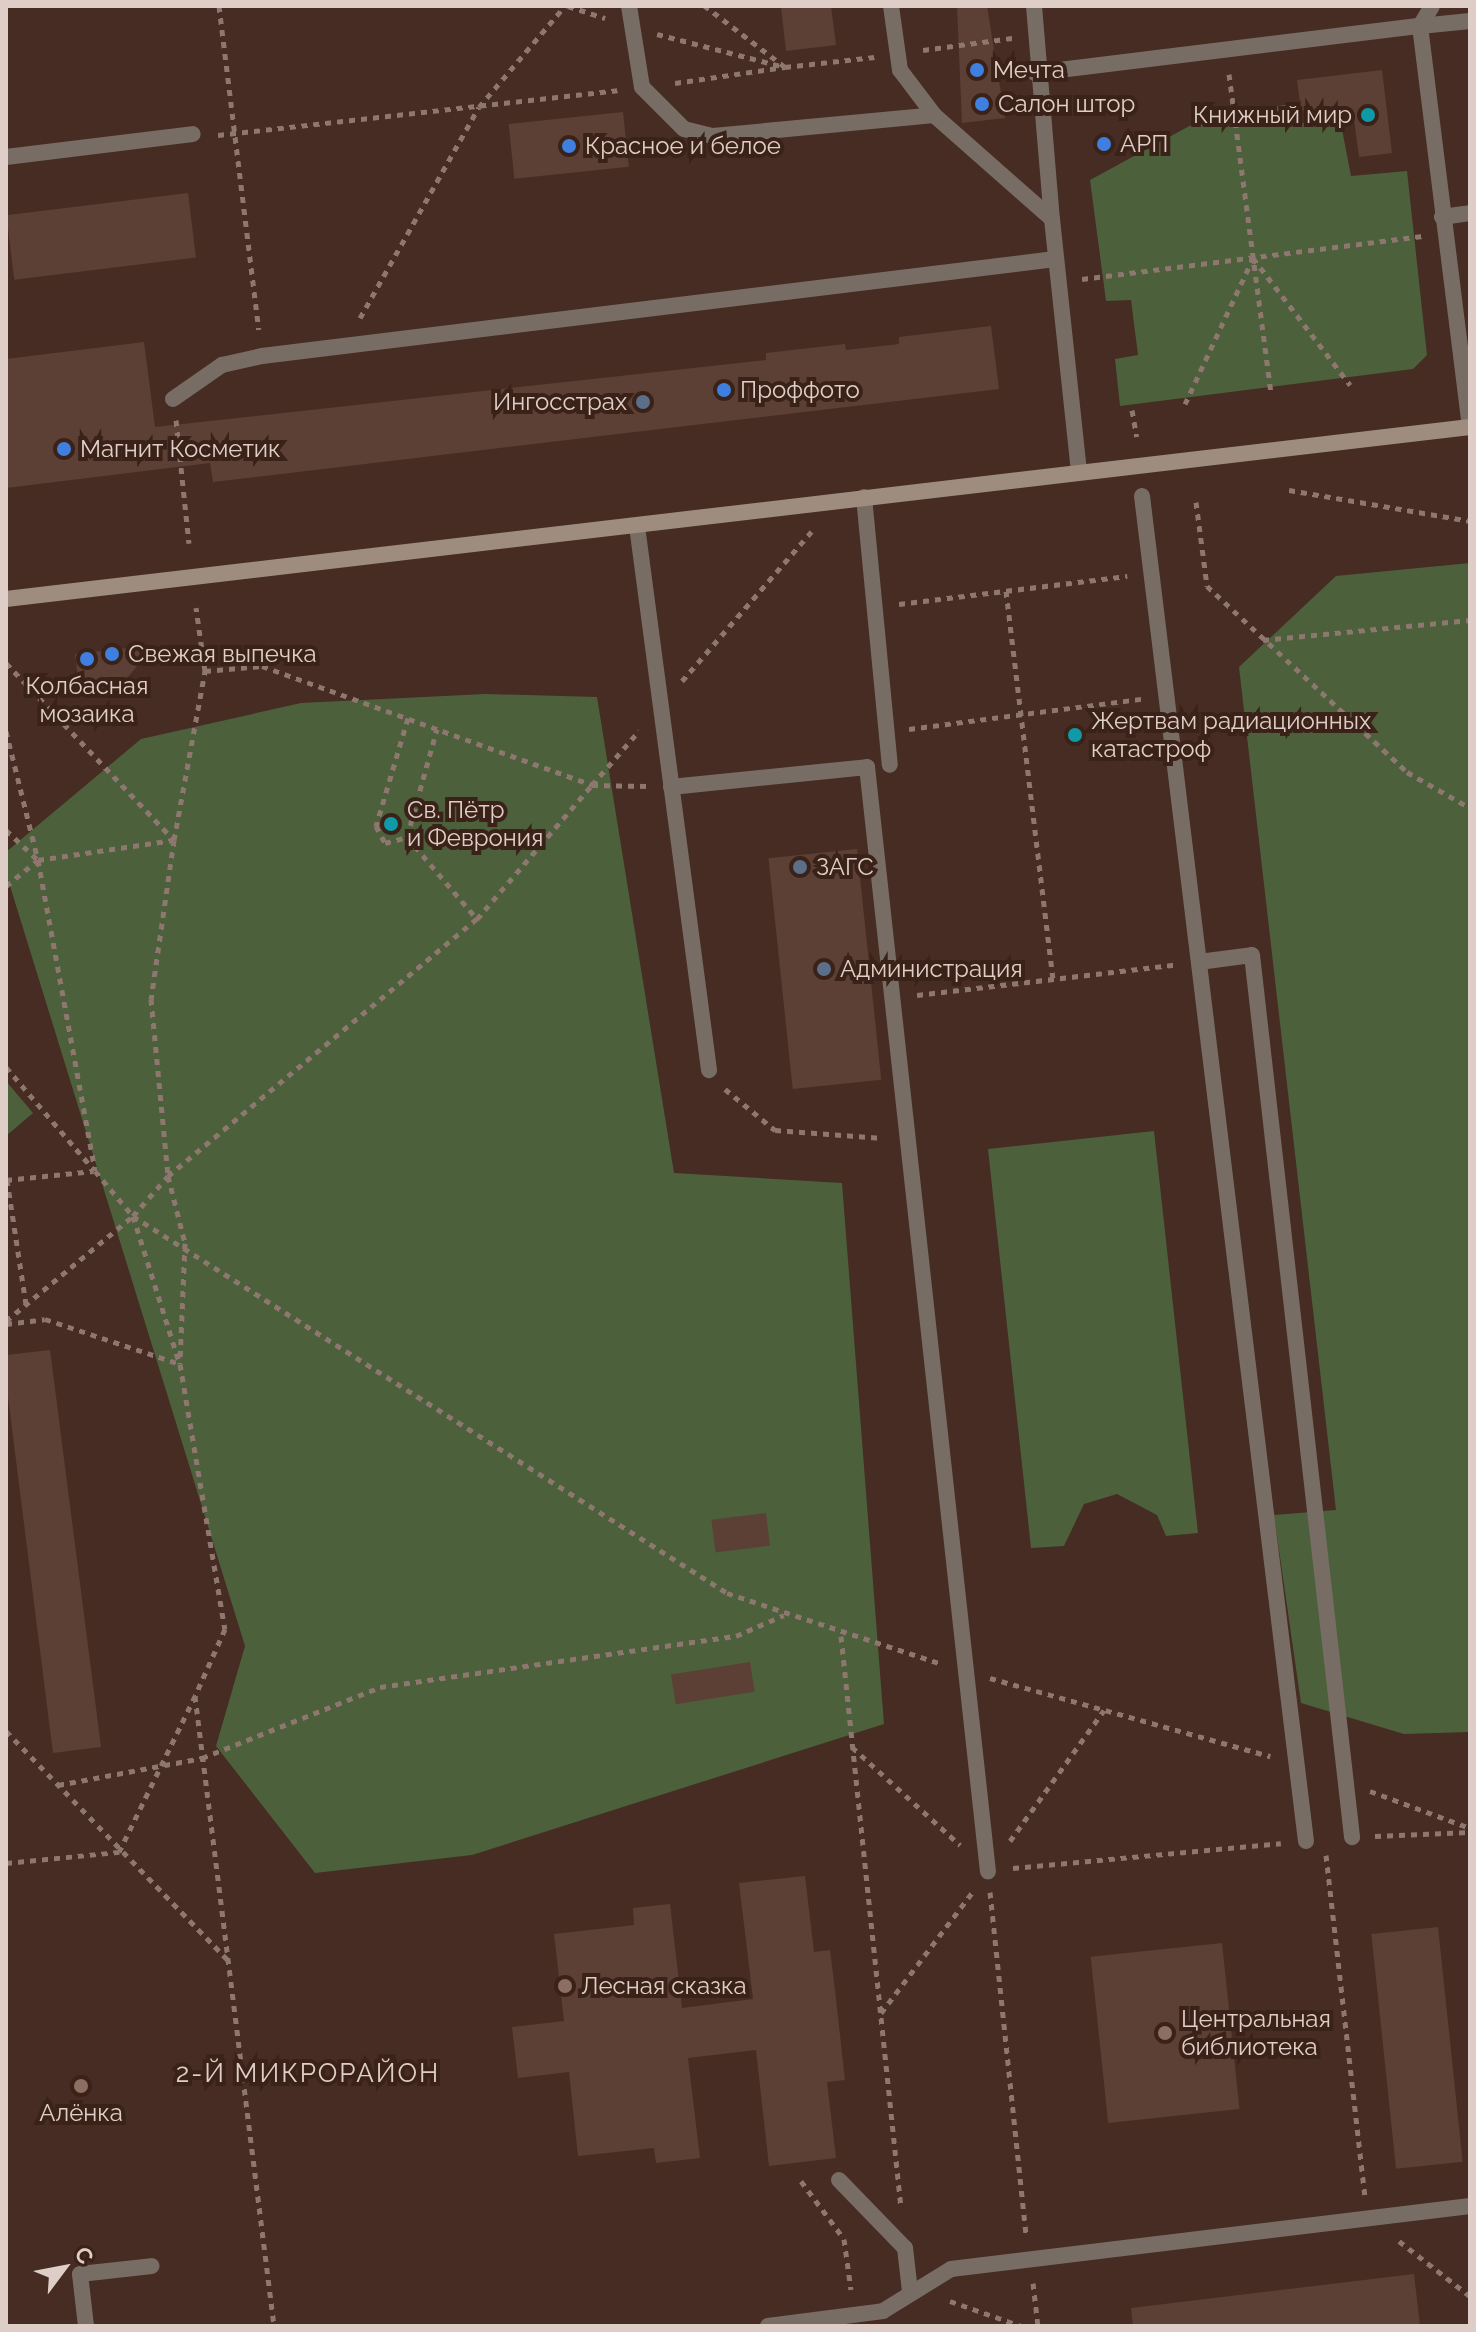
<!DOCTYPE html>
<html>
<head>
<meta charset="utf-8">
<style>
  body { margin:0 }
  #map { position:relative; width:1476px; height:2332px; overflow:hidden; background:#462c22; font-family:Raleway,sans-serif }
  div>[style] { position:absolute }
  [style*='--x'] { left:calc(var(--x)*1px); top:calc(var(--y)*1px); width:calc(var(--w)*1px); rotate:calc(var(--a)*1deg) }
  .green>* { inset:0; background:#4c603c }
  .building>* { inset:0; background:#5c4035; transform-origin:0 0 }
  .path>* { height:5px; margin-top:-2.5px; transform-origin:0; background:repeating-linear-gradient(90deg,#8d776e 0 6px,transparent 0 12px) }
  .lane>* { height:16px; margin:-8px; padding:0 8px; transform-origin:8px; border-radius:8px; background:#786d64 }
  .street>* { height:16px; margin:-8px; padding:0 8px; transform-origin:8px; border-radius:8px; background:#786d64 }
  .secondary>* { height:16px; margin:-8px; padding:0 8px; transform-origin:8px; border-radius:8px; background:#9e8d7f }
  .dots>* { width:22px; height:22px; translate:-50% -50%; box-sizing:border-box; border:4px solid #3b2218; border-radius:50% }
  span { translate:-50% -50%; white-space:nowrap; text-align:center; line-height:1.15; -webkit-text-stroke:8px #3b2218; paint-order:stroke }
  .poi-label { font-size:24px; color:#dfcec7 }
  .left { translate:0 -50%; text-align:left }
  .right { translate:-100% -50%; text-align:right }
  .neighbourhood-label { font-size:26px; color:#dfcec7; letter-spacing:2px }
  .frame { position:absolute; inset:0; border:8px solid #dfcec7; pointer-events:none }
  .north { position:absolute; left:24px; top:2228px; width:80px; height:80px; -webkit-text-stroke:6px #3b2218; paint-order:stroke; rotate:58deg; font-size:22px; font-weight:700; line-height:32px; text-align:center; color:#dfcec7 }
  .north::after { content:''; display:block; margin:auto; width:28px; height:36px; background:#dfcec7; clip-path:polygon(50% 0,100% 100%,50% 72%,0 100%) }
</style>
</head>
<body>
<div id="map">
  <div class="green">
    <div style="clip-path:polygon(1291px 104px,1295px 124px,1340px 119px,1351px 176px,1407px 171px,1427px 355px,1413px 369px,1120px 406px,1115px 359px,1138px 355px,1131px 300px,1106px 301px,1090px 180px,1206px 117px)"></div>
    <div style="clip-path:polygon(1470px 563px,1470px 1732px,1404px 1734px,1301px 1703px,1274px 1515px,1336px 1510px,1239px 667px,1336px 576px)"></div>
    <div style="clip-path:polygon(485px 694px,597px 697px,674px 1173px,842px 1183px,884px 1724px,472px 1855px,315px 1873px,216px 1746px,245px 1646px,6px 873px,6px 852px,141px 739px,301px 703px)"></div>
    <div style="clip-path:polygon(6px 1081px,33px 1113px,6px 1136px)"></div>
    <div style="clip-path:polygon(1154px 1131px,1198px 1533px,1166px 1536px,1157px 1515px,1117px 1494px,1084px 1504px,1064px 1546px,1031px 1548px,988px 1149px)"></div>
  </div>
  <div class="building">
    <div style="clip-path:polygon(781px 6px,831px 6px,836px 45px,786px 51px)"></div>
    <div style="clip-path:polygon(957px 6px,987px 6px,1005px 118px,962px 123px)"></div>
    <div style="clip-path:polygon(1382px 70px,1392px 153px,1359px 157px,1354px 119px,1337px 106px,1301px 111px,1297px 80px)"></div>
    <div style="left:623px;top:112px;width:55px;height:115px;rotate:84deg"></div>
    <div style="left:188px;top:193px;width:65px;height:183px;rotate:83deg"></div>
    <div style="clip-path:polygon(991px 326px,999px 389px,213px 482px,210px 463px,6px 488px,6px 359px,144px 342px,155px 427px,766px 360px,766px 353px,845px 344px,846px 350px,899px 344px,899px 337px)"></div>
    <div style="clip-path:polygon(155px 645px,117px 690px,80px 695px,75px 654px)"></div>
    <div style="left:857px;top:849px;width:232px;height:89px;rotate:84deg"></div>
    <div style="clip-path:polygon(50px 1350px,101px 1747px,53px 1753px,6px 1381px,6px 1355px)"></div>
    <div style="left:766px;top:1513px;width:33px;height:55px;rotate:83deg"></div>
    <div style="left:750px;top:1662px;width:30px;height:80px;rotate:81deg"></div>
    <div style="clip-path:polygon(805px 1876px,814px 1952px,830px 1950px,835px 1990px,845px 2080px,827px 2082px,836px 2158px,769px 2166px,756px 2050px,688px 2058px,700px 2158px,656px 2163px,654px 2148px,578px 2156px,569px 2072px,518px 2078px,512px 2027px,564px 2021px,554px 1934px,634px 1925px,633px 1908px,670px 1904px,682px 2008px,753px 1999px,739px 1883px)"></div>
    <div style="left:1438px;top:1927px;width:236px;height:67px;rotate:84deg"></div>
    <div style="left:1222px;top:1943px;width:167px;height:132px;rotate:84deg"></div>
    <div style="clip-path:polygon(1414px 2274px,1420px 2326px,1133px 2326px,1131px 2308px)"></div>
  </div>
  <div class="path">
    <div style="--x:219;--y:6;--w:326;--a:83"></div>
    <div style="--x:568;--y:6;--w:39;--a:18"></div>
    <div style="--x:657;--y:34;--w:132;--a:14.5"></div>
    <div style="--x:785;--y:67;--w:90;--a:-6.4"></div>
    <div style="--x:923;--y:50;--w:90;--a:-7.7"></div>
    <div style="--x:1229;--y:74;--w:323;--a:82.5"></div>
    <div style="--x:675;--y:83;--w:111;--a:-8.3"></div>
    <div style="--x:785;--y:67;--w:101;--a:-142.7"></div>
    <div style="--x:218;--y:135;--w:402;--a:-6.4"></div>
    <div style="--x:1082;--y:279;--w:343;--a:-7.2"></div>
    <div style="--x:360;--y:318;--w:242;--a:-60.6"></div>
    <div style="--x:479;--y:107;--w:133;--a:-49.6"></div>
    <div style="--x:1185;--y:404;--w:161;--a:-65"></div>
    <div style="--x:1253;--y:258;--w:160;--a:52.6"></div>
    <div style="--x:1132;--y:410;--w:27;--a:80"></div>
    <div style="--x:176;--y:420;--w:124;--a:84"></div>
    <div style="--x:1289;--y:490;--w:184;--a:9.7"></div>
    <div style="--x:1196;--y:502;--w:85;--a:82.5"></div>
    <div style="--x:1207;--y:586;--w:273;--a:42.9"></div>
    <div style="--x:1407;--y:772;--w:73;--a:29.7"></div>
    <div style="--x:1006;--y:591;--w:391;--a:83.1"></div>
    <div style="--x:899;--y:604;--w:230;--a:-7"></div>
    <div style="--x:1263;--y:640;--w:208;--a:-5.5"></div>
    <div style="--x:6;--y:663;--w:244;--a:46.5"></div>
    <div style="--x:174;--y:840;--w:172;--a:-79.6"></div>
    <div style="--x:205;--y:671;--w:64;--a:-98.1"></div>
    <div style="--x:205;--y:671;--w:57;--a:-5"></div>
    <div style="--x:262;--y:666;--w:351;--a:19.8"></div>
    <div style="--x:592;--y:785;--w:72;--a:-49"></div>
    <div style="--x:682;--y:681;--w:198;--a:-49.1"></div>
    <div style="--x:408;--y:718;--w:113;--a:106.5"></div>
    <div style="--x:376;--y:826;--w:19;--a:62"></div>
    <div style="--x:385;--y:843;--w:23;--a:-15"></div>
    <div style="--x:407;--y:837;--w:112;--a:-74.5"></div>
    <div style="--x:909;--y:729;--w:234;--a:-7.4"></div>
    <div style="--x:6;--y:731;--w:133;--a:76.1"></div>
    <div style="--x:38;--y:860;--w:316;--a:79.6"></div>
    <div style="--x:95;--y:1171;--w:59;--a:49.8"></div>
    <div style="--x:133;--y:1216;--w:150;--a:72.5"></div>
    <div style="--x:6;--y:830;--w:44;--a:43.2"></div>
    <div style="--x:38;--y:860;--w:137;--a:-8.4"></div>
    <div style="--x:174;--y:840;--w:161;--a:98.2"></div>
    <div style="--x:151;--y:999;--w:178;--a:84.5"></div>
    <div style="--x:168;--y:1176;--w:69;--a:75.8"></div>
    <div style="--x:185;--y:1243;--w:121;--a:92.4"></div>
    <div style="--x:180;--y:1364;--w:269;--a:80.4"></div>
    <div style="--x:225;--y:1629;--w:73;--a:114.1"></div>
    <div style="--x:195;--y:1696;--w:635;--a:82.85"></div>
    <div style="--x:407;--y:837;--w:108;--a:49.5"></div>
    <div style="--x:6;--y:886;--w:41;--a:-39.1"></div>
    <div style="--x:917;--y:995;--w:259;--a:-6.7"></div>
    <div style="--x:6;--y:1067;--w:135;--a:49.5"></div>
    <div style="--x:725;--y:1089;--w:65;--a:39.4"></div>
    <div style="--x:775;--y:1130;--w:108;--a:4.2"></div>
    <div style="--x:6;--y:1180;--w:88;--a:-5.8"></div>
    <div style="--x:7;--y:1180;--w:125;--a:81.3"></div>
    <div style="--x:133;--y:1216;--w:704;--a:32.4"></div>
    <div style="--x:727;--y:1593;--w:226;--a:18.3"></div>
    <div style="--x:6;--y:1321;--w:165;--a:-39.6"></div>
    <div style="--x:133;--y:1216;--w:53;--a:-48.8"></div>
    <div style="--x:168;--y:1176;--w:402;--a:-39.8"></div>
    <div style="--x:477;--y:919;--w:177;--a:-49.4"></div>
    <div style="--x:592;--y:785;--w:54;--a:1.1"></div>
    <div style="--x:6;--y:1324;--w:39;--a:-7"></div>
    <div style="--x:45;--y:1319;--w:142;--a:18.4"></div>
    <div style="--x:841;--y:1636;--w:575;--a:84.01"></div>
    <div style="--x:990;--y:1678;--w:291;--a:15.6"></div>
    <div style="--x:6;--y:1731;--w:323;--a:45.9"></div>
    <div style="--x:852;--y:1747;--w:146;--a:42.2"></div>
    <div style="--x:58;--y:1785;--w:147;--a:-10.6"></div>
    <div style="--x:202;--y:1758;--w:192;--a:-21.7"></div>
    <div style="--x:380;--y:1687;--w:360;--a:-8.2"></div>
    <div style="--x:736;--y:1636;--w:52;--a:-23.6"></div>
    <div style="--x:1370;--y:1791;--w:107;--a:20.3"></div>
    <div style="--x:1375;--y:1836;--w:95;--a:-2.4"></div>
    <div style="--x:1010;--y:1841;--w:161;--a:-54.3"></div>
    <div style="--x:1326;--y:1855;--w:342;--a:83.5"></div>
    <div style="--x:6;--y:1863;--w:114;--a:-5.6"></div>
    <div style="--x:119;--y:1852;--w:174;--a:-64"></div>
    <div style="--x:1013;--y:1868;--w:269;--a:-5.3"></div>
    <div style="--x:990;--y:1892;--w:346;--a:84"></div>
    <div style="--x:881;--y:2013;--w:154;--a:-52.9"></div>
    <div style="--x:801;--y:2181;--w:72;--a:53.4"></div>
    <div style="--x:844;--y:2239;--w:51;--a:82.2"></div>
    <div style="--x:1399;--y:2241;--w:90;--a:37.8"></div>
    <div style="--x:1033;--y:2283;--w:43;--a:83.4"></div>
    <div style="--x:950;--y:2301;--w:75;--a:19.4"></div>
  </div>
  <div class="lane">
    <div style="--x:629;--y:6;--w:82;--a:80.9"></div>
    <div style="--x:642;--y:87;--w:59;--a:45"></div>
    <div style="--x:684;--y:129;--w:30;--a:14"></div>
    <div style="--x:713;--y:136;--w:222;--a:-5.4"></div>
    <div style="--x:1034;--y:6;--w:214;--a:85.2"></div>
    <div style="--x:1470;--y:21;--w:50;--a:174.3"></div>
    <div style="--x:1420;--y:26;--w:403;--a:82.9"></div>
    <div style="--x:1035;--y:73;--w:388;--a:-7"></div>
    <div style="--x:1420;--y:26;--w:23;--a:-59"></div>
    <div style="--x:6;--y:157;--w:188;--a:-7"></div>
    <div style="--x:1442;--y:217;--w:28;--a:-8"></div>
    <div style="--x:173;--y:399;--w:60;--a:-34.8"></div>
    <div style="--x:222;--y:365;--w:41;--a:-12.7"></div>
    <div style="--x:262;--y:356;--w:799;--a:-6.97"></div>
    <div style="--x:864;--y:497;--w:269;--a:84.5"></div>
    <div style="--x:637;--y:526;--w:549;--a:82.46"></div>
    <div style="--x:671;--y:787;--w:197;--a:-5.8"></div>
    <div style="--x:839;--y:2180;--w:95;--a:45.9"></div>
    <div style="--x:905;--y:2248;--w:43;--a:83.4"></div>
    <div style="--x:86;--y:2326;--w:52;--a:-96.6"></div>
    <div style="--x:80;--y:2274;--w:72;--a:-6.3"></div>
  </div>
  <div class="street">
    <div style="--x:891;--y:6;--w:65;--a:82"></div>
    <div style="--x:900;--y:70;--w:56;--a:52.9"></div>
    <div style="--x:934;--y:115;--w:157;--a:41.4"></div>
    <div style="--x:1052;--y:219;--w:255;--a:83.9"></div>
    <div style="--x:1142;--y:496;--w:1355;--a:83.05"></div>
    <div style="--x:867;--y:767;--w:1111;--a:83.75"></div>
    <div style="--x:1199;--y:962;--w:53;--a:-7.5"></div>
    <div style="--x:1252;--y:955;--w:888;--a:83.53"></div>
    <div style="--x:768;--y:2326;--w:116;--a:-7.4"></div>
    <div style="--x:883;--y:2311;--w:80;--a:-31.7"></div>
    <div style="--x:951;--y:2269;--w:523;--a:-6.92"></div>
  </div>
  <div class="secondary">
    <div style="--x:6;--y:599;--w:1474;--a:-6.7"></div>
  </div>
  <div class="dots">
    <div style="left:977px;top:70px;background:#3f7fe0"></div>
    <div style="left:982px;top:104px;background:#3f7fe0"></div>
    <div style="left:1368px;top:115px;background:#0f9aa8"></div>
    <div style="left:1104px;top:144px;background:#3f7fe0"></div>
    <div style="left:569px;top:146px;background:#3f7fe0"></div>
    <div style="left:724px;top:390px;background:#3f7fe0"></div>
    <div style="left:643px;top:402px;background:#5c6f8a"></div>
    <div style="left:64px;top:449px;background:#3f7fe0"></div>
    <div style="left:112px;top:654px;background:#3f7fe0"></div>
    <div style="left:87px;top:659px;background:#3f7fe0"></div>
    <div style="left:1075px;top:735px;background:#0f9aa8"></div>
    <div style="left:391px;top:824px;background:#0f9aa8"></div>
    <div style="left:800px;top:867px;background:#5c6f8a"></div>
    <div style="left:824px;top:969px;background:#5c6f8a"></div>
    <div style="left:565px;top:1986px;background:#8d6e63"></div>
    <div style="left:1165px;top:2033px;background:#8d6e63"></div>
    <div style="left:81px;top:2086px;background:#8d6e63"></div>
  </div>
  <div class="poi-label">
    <span class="left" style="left:993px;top:70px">Мечта</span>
    <span class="left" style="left:998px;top:104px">Салон штор</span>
    <span class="right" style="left:1352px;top:115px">Книжный мир</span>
    <span class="left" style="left:1120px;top:144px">АРП</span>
    <span class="left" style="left:585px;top:146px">Красное и белое</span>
    <span class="left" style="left:740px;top:390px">Проффото</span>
    <span class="right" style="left:627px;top:402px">Ингосстрах</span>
    <span class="left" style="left:80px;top:449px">Магнит Косметик</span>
    <span class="left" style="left:128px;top:654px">Свежая выпечка</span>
    <span style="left:87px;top:700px">Колбасная<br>мозаика</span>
    <span class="left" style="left:1091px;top:735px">Жертвам радиационных<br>катастроф</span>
    <span class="left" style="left:407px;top:824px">Св. Пётр<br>и Феврония</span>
    <span class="left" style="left:816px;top:867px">ЗАГС</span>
    <span class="left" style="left:840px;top:969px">Администрация</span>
    <span class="left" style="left:581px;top:1986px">Лесная сказка</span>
    <span class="left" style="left:1181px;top:2033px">Центральная<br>библиотека</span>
    <span style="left:81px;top:2113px">Алёнка</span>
  </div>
  <div class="neighbourhood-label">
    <span style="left:308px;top:2074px">2-Й МИКРОРАЙОН</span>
  </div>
  <div class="frame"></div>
  <div class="north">С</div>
</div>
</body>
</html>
